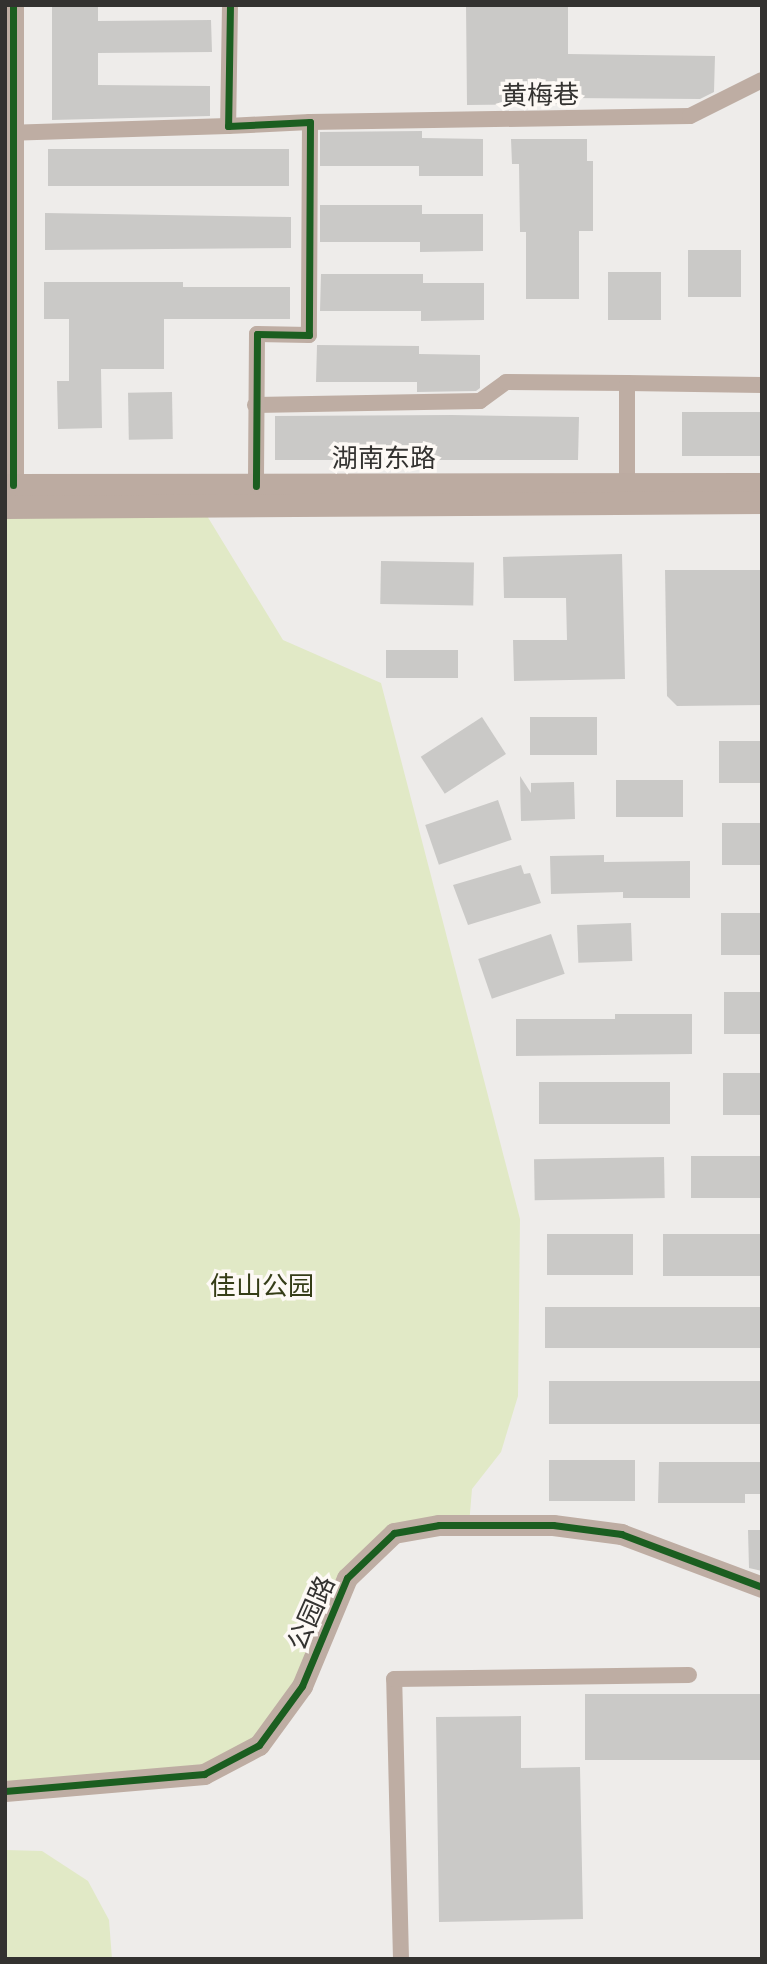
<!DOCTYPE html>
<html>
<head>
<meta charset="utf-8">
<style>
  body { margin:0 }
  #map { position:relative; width:767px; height:1964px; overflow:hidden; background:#eeecea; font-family:"PT Sans Narrow","Noto Sans SC",sans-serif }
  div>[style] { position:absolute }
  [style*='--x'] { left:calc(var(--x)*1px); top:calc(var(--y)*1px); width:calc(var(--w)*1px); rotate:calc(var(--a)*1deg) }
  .green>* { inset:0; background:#e1e9c6 }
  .building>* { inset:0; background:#cac9c7; transform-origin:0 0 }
  .minor>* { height:16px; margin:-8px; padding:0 8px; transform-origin:8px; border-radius:8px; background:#beada3 }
  .tertiary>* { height:21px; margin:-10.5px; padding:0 10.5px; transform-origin:10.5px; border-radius:10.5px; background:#beada3 }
  .secondary>* { height:23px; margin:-11.5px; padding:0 11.5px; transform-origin:11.5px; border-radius:11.5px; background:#bcaba1 }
  .cycleway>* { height:7px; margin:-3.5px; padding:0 3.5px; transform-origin:3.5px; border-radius:3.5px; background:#1b5e20 }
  span { translate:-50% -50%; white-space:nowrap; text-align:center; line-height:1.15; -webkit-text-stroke:7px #fdf9f5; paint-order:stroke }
  .street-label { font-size:26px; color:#333230 }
  .park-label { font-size:26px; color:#353d17 }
  .frame { position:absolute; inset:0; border:7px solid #333230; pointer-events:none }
</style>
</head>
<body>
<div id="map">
  <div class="green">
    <div style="clip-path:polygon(201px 506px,283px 640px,381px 683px,520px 1219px,518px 1396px,501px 1452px,472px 1489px,469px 1525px,394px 1532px,346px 1577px,302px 1686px,234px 1760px,5px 1791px,5px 507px)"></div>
    <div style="clip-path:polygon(5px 1850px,42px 1851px,88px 1881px,109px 1920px,112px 1959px,5px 1959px)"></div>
  </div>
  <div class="building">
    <div style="clip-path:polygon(52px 5px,98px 5px,98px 21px,211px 20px,212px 52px,98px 53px,98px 85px,210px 86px,210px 116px,52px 120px)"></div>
    <div style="clip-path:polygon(466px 5px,568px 5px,568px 54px,715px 56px,714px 92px,700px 99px,569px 98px,569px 104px,467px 105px)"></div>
    <div style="clip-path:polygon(422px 131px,422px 138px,483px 139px,483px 176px,419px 176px,419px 166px,320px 166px,320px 132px)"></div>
    <div style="clip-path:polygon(511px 139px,587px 139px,587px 161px,593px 161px,593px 231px,579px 231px,579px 299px,526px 299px,526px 232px,520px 232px,519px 164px,512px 164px)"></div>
    <div style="left:48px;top:149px;width:241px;height:37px"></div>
    <div style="clip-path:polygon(320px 205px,422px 205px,422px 214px,483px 214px,483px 251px,420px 252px,420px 242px,320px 242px)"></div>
    <div style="clip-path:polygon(45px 213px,291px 217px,291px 248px,45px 250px)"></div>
    <div style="left:688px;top:250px;width:53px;height:47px"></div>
    <div style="left:661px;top:272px;width:48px;height:53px;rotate:90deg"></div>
    <div style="clip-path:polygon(321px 274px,423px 274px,423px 283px,484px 283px,484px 320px,421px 321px,421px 311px,320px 311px)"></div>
    <div style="clip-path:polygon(44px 282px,183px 282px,183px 287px,290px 287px,290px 319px,164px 319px,164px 369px,101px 369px,102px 428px,58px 429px,57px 381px,69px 381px,69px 319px,44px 319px)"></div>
    <div style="clip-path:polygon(317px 345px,419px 346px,419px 354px,480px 355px,480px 388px,476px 391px,417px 392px,417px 382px,316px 382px)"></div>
    <div style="left:172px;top:392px;width:47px;height:44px;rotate:89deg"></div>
    <div style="left:682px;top:412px;width:80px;height:44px"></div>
    <div style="clip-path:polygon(452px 415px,579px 417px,578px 460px,275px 460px,275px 416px)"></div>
    <div style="clip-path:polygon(622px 554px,625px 679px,514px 681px,513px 640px,567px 640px,566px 598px,504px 598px,503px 557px)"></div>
    <div style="left:381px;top:561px;width:93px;height:43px;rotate:1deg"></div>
    <div style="clip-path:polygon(665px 570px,762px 570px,762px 705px,677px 706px,667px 696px)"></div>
    <div style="left:386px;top:650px;width:72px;height:28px"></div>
    <div style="left:482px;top:717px;width:44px;height:73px;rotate:57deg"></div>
    <div style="left:530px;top:717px;width:67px;height:38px"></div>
    <div style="left:719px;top:741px;width:43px;height:42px"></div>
    <div style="clip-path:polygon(520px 776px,531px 793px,531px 783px,574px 782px,575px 819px,521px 821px)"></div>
    <div style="left:683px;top:780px;width:37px;height:67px;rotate:90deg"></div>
    <div style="left:498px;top:800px;width:42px;height:77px;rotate:71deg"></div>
    <div style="left:722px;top:823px;width:40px;height:42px"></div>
    <div style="clip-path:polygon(604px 855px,604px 862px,690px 861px,690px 898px,623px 898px,623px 892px,551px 894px,550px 856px)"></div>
    <div style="clip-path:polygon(521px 865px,524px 874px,530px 873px,541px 903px,468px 925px,453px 885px)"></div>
    <div style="left:721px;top:913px;width:41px;height:42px"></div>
    <div style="left:631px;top:923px;width:38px;height:54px;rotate:88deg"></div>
    <div style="left:551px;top:934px;width:42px;height:77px;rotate:71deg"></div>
    <div style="left:724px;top:992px;width:38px;height:42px"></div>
    <div style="clip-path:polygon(615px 1014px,692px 1014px,692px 1054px,516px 1056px,516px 1019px,615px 1019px)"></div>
    <div style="left:723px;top:1073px;width:39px;height:42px"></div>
    <div style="left:670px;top:1082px;width:42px;height:131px;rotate:90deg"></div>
    <div style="left:762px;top:1156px;width:42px;height:71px;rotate:90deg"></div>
    <div style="left:664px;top:1157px;width:41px;height:130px;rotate:89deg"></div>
    <div style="left:547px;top:1234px;width:86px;height:41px"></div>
    <div style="left:762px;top:1234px;width:42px;height:99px;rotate:90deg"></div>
    <div style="left:762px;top:1307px;width:41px;height:217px;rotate:90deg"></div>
    <div style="left:762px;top:1381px;width:43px;height:213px;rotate:90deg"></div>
    <div style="left:549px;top:1460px;width:86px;height:41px"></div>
    <div style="clip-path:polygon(659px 1462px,762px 1462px,762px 1494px,745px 1494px,745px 1503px,658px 1503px)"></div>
    <div style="clip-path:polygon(748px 1530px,762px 1530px,762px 1571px,749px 1568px)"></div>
    <div style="left:585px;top:1694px;width:177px;height:66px"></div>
    <div style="clip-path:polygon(521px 1716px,521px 1768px,580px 1767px,583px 1919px,439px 1922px,436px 1717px)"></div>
  </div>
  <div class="minor">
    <div style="--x:230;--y:5;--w:121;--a:90.9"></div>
    <div style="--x:228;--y:126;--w:82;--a:-2.8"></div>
    <div style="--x:310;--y:122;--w:213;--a:90.3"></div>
    <div style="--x:309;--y:335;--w:52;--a:-178.9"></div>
    <div style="--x:257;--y:334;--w:152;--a:90.4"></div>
    <div style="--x:310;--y:122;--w:380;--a:-0.9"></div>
    <div style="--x:690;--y:116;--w:80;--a:-26.6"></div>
    <div style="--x:5;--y:133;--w:223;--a:-1.8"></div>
    <div style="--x:627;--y:383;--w:135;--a:0.8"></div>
    <div style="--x:255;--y:405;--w:225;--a:-1"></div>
    <div style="--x:480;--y:401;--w:32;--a:-36"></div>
    <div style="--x:506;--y:382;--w:121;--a:0.5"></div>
    <div style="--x:627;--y:383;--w:103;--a:90"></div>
    <div style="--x:401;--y:1959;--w:280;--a:-91.4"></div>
    <div style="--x:394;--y:1679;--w:295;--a:-0.8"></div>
  </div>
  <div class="tertiary">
    <div style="--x:13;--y:5;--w:480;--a:90"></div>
    <div style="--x:5;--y:1791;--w:200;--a:-4.9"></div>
    <div style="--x:204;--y:1774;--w:62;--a:-27.8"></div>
    <div style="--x:259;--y:1745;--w:73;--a:-53.9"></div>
    <div style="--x:302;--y:1686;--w:117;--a:-67.4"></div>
    <div style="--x:347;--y:1578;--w:65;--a:-43.8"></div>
    <div style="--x:394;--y:1533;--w:46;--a:-10.1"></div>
    <div style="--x:439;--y:1525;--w:114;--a:0"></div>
    <div style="--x:553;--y:1525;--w:69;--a:7.5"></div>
    <div style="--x:621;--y:1534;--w:151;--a:20.6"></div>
  </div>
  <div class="secondary">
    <div style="--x:5;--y:485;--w:757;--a:-0.08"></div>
    <div style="--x:5;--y:507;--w:757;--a:-0.38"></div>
  </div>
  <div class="cycleway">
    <div style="--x:13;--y:5;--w:480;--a:90"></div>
    <div style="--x:230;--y:5;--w:121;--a:90.9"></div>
    <div style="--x:228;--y:126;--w:82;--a:-2.8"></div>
    <div style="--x:310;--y:122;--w:213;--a:90.3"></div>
    <div style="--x:309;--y:335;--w:52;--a:-178.9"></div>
    <div style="--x:257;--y:334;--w:152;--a:90.4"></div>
    <div style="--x:5;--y:1791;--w:200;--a:-4.9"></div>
    <div style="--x:204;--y:1774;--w:62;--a:-27.8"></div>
    <div style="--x:259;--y:1745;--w:73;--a:-53.9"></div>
    <div style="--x:302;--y:1686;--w:117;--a:-67.4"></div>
    <div style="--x:347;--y:1578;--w:65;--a:-43.8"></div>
    <div style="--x:394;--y:1533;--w:46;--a:-10.1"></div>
    <div style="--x:439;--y:1525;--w:114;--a:0"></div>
    <div style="--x:553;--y:1525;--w:69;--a:7.5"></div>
    <div style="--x:621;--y:1534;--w:151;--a:20.6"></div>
  </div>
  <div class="street-label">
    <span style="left:540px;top:95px;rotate:-1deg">黄梅巷</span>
    <span style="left:384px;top:458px">湖南东路</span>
    <span style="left:311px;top:1613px;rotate:-66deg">公园路</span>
  </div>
  <div class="park-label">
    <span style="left:262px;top:1286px">佳山公园</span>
  </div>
  <div class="frame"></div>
</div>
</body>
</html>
